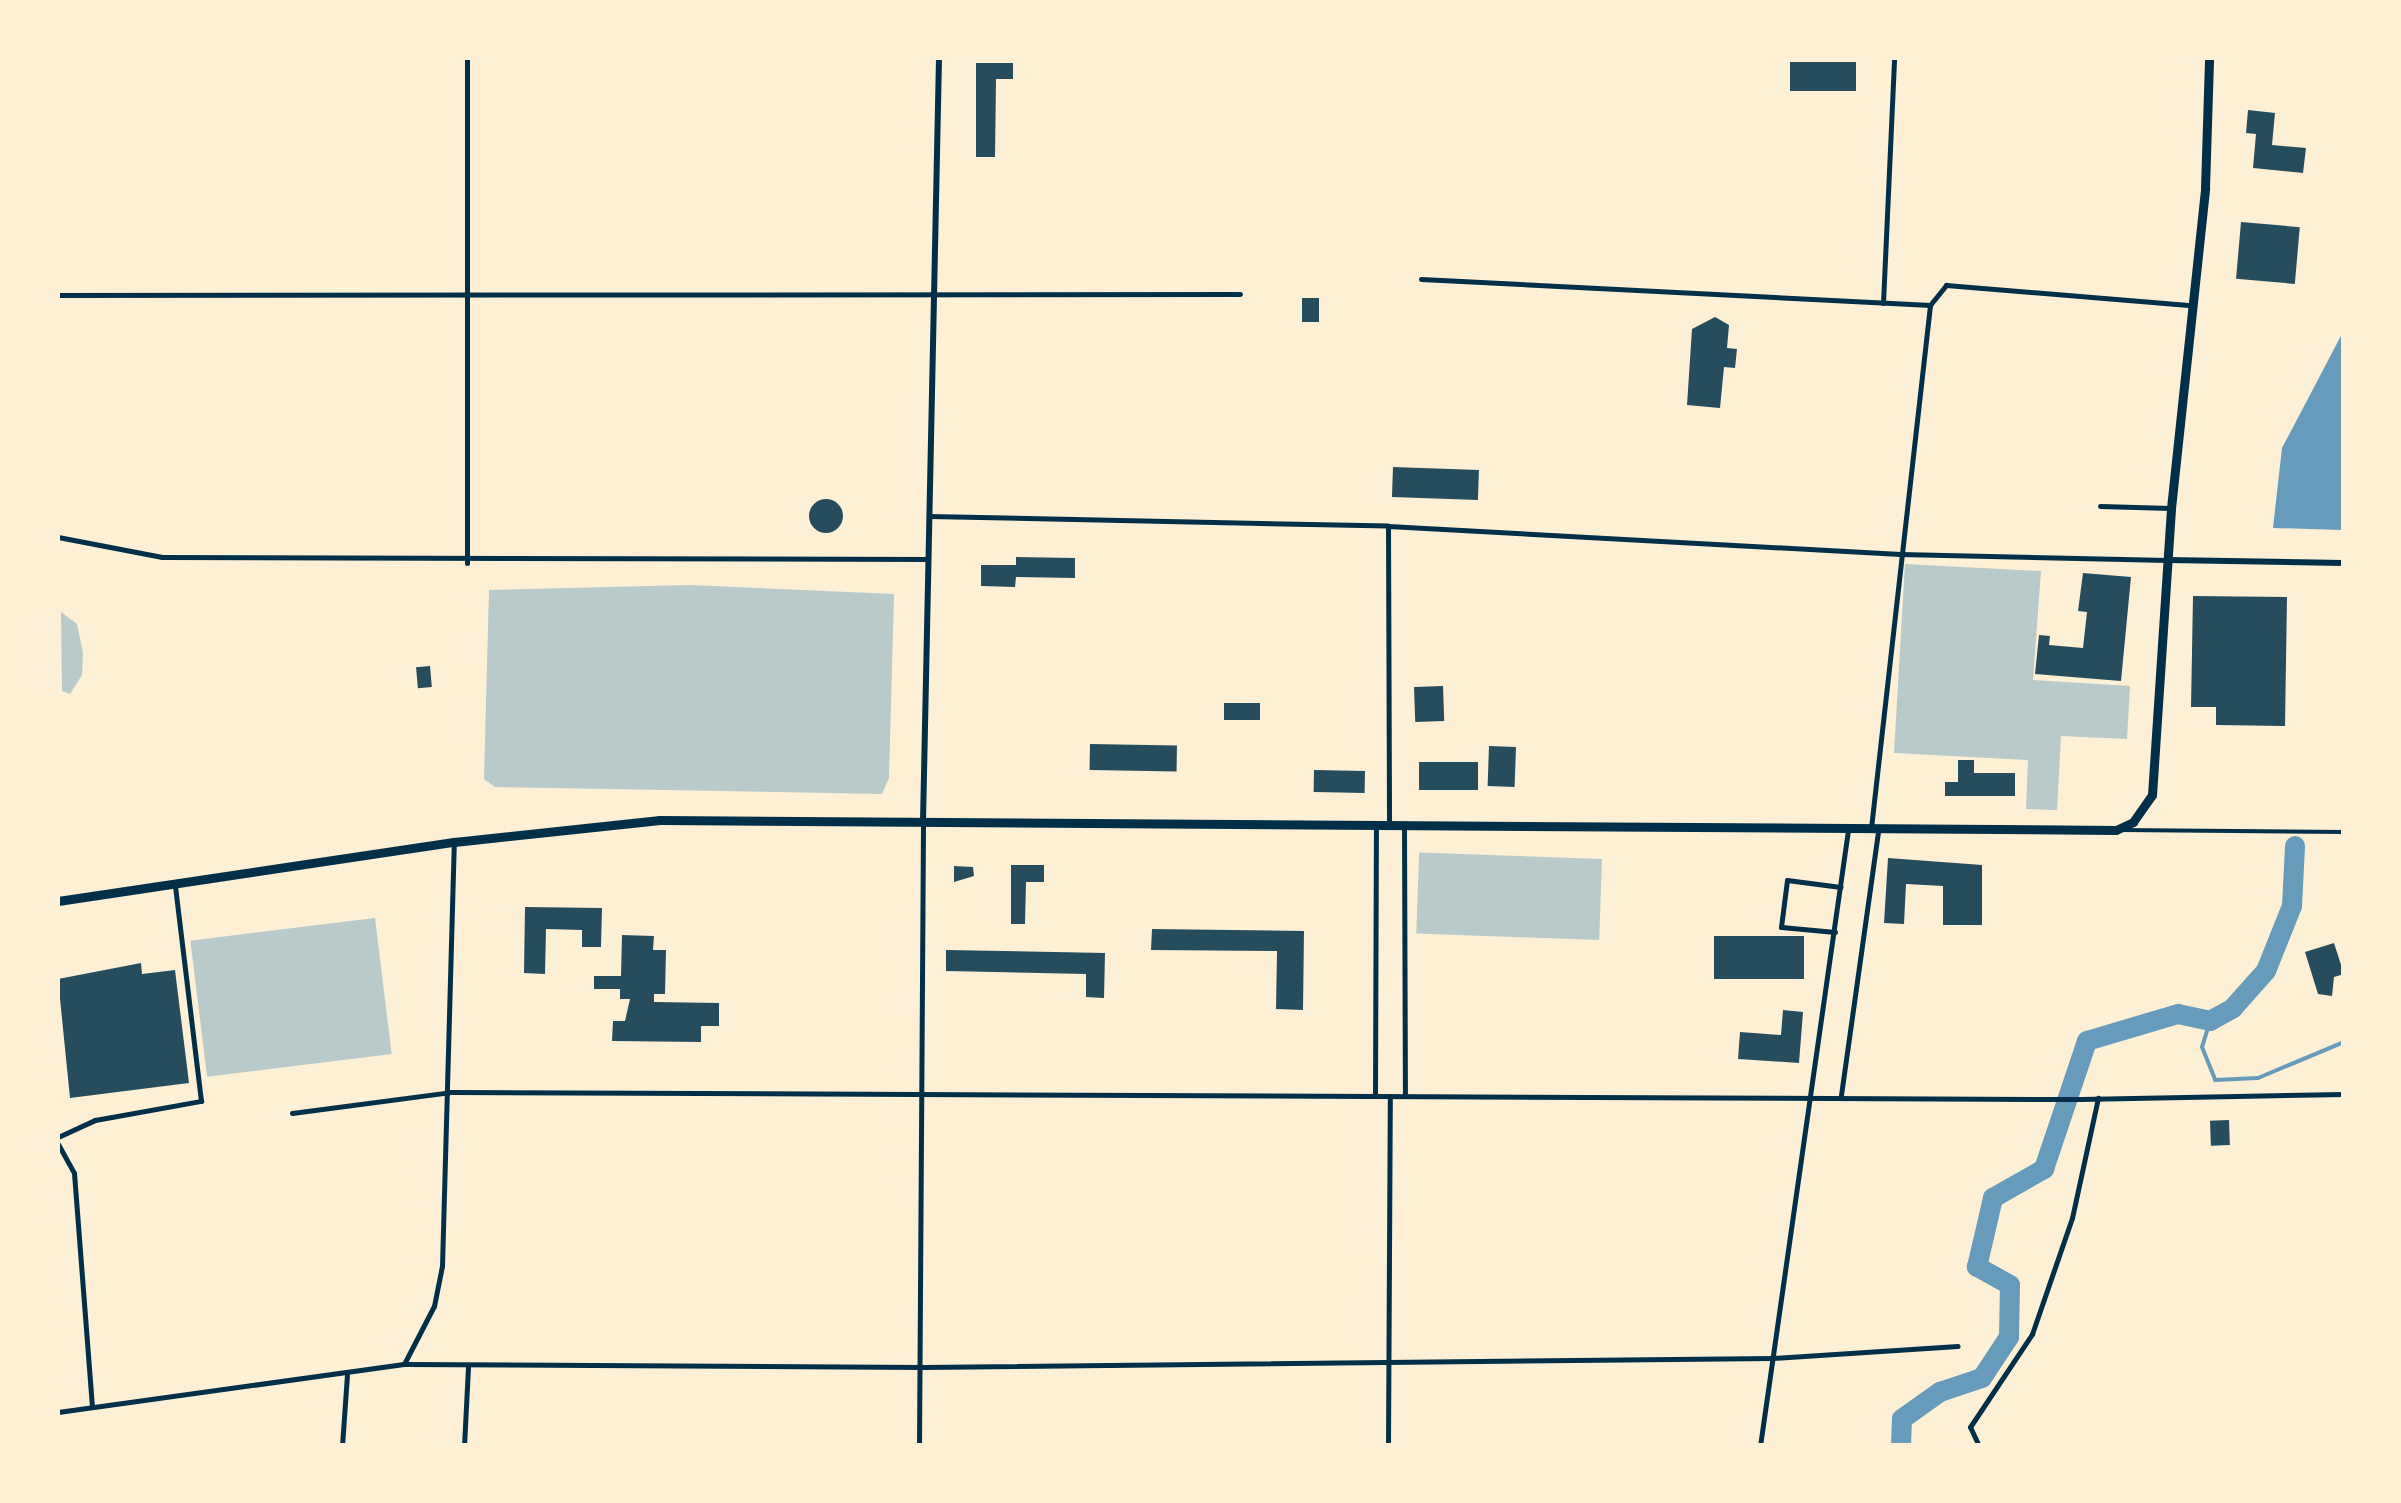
<!DOCTYPE html>
<html>
<head>
<meta charset="utf-8">
<style>
  body { margin:0 }
  #map { position:relative; width:2401px; height:1503px; overflow:hidden; background:#fdf0d5; font-family:Manrope,sans-serif }
  div>[style] { position:absolute }
  [style*='--x'] { left:calc(var(--x)*1px); top:calc(var(--y)*1px); width:calc(var(--w)*1px); rotate:calc(var(--a)*1deg) }
  .green>* { inset:0; background:#b9caca; transform-origin:0 0 }
  .water>* { inset:0; background:#669bbc }
  .stream>* { height:4px; margin:-2px; padding:0 2px; transform-origin:2px; border-radius:2px; background:#669bbc }
  .river>* { height:20px; margin:-10px; padding:0 10px; transform-origin:10px; border-radius:10px; background:#669bbc }
  .building>* { inset:0; background:#264d5e; transform-origin:0 0 }
  .round { border-radius:50% }
  .pedestrian>* { height:4px; margin:-2px; padding:0 2px; transform-origin:2px; border-radius:2px; background:#003049 }
  .minor>* { height:5px; margin:-2.5px; padding:0 2.5px; transform-origin:2.5px; border-radius:2.5px; background:#003049 }
  .tertiary>* { height:6px; margin:-3px; padding:0 3px; transform-origin:3px; border-radius:3px; background:#003049 }
  .primary>* { height:9px; margin:-4.5px; padding:0 4.5px; transform-origin:4.5px; border-radius:4.5px; background:#003049 }
  span { translate:-50% -50%; white-space:nowrap; text-align:center; line-height:1.15; -webkit-text-stroke:10px #fdf0d5; paint-order:stroke }
  .frame { position:absolute; inset:0; border:60px solid #fdf0d5; pointer-events:none }
</style>
</head>
<body>
<div id="map">
  <div class="green">
    <div style="clip-path:polygon(1905px 564px,2041px 571px,2033px 680px,2130px 686px,2127px 739px,2061px 736px,2057px 810px,2026px 809px,2028px 760px,1894px 753px)"></div>
    <div style="clip-path:polygon(690px 585px,894px 594px,889px 778px,882px 794px,495px 787px,484px 779px,489px 590px)"></div>
    <div style="clip-path:polygon(61px 612px,77px 624px,83px 653px,82px 675px,70px 694px,62px 691px)"></div>
    <div style="left:1602px;top:859px;width:81px;height:183px;rotate:92deg"></div>
    <div style="left:375px;top:918px;width:137px;height:186px;rotate:83deg"></div>
  </div>
  <div class="water">
    <div style="clip-path:polygon(2343px 332px,2343px 530px,2273px 528px,2282px 448px)"></div>
  </div>
  <div class="stream">
    <div style="--x:2210;--y:1021;--w:27;--a:107"></div>
    <div style="--x:2202;--y:1047;--w:35;--a:68"></div>
    <div style="--x:2215;--y:1080;--w:43;--a:-2.7"></div>
    <div style="--x:2258;--y:1078;--w:93;--a:-22.7"></div>
  </div>
  <div class="river">
    <div style="--x:1901;--y:1446;--w:27;--a:-88"></div>
    <div style="--x:1902;--y:1419;--w:47;--a:-35.4"></div>
    <div style="--x:1940;--y:1392;--w:44;--a:-18.4"></div>
    <div style="--x:1982;--y:1378;--w:49;--a:-56.6"></div>
    <div style="--x:2009;--y:1337;--w:52;--a:-88.9"></div>
    <div style="--x:2010;--y:1285;--w:38;--a:-151"></div>
    <div style="--x:1977;--y:1267;--w:71;--a:-76.9"></div>
    <div style="--x:1993;--y:1198;--w:59;--a:-29.6"></div>
    <div style="--x:2044;--y:1169;--w:135;--a:-71.4"></div>
    <div style="--x:2087;--y:1041;--w:95;--a:-16.5"></div>
    <div style="--x:2178;--y:1014;--w:33;--a:12"></div>
    <div style="--x:2210;--y:1021;--w:26;--a:-29"></div>
    <div style="--x:2233;--y:1008;--w:50;--a:-48.3"></div>
    <div style="--x:2266;--y:971;--w:70;--a:-68.2"></div>
    <div style="--x:2292;--y:906;--w:60;--a:-87.1"></div>
  </div>
  <div class="building">
    <div style="left:1856px;top:62px;width:29px;height:66px;rotate:90deg"></div>
    <div style="clip-path:polygon(976px 63px,1013px 63px,1013px 79px,996px 79px,995px 157px,976px 157px)"></div>
    <div style="clip-path:polygon(2248px 110px,2275px 113px,2272px 145px,2306px 148px,2303px 173px,2253px 168px,2256px 134px,2246px 133px)"></div>
    <div style="left:2241px;top:222px;width:59px;height:57px;rotate:5deg"></div>
    <div style="left:1302px;top:298px;width:17px;height:24px"></div>
    <div style="clip-path:polygon(1715px 317px,1729px 325px,1727px 348px,1737px 349px,1735px 368px,1724px 367px,1720px 408px,1687px 405px,1692px 329px)"></div>
    <div style="left:1393px;top:467px;width:86px;height:30px;rotate:2deg"></div>
    <div class="round" style="left:809px;top:499px;width:34px;height:34px"></div>
    <div style="clip-path:polygon(1016px 557px,1075px 558px,1075px 578px,1016px 577px,1015px 587px,981px 586px,981px 565px,1016px 565px)"></div>
    <div style="clip-path:polygon(2083px 573px,2131px 577px,2121px 681px,2035px 674px,2039px 635px,2050px 636px,2049px 645px,2083px 648px,2087px 612px,2078px 611px)"></div>
    <div style="clip-path:polygon(2193px 596px,2287px 597px,2285px 726px,2216px 725px,2216px 707px,2191px 707px)"></div>
    <div style="left:430px;top:666px;width:21px;height:14px;rotate:85deg"></div>
    <div style="left:1443px;top:686px;width:35px;height:29px;rotate:88deg"></div>
    <div style="left:1224px;top:703px;width:36px;height:17px"></div>
    <div style="left:1090px;top:744px;width:87px;height:26px;rotate:1deg"></div>
    <div style="left:1489px;top:746px;width:27px;height:40px;rotate:2deg"></div>
    <div style="clip-path:polygon(1958px 760px,1974px 760px,1974px 773px,2015px 773px,2015px 796px,1945px 796px,1945px 782px,1958px 782px)"></div>
    <div style="left:1478px;top:762px;width:28px;height:59px;rotate:90deg"></div>
    <div style="left:1314px;top:770px;width:51px;height:22px;rotate:1deg"></div>
    <div style="clip-path:polygon(1888px 858px,1982px 865px,1982px 925px,1943px 925px,1943px 886px,1906px 884px,1904px 924px,1884px 923px)"></div>
    <div style="clip-path:polygon(1011px 865px,1044px 865px,1044px 882px,1026px 882px,1025px 924px,1011px 924px)"></div>
    <div style="clip-path:polygon(954px 866px,973px 867px,974px 876px,954px 882px)"></div>
    <div style="clip-path:polygon(525px 907px,602px 908px,601px 947px,582px 947px,582px 930px,546px 929px,545px 974px,524px 973px)"></div>
    <div style="clip-path:polygon(1152px 929px,1304px 931px,1303px 1010px,1276px 1009px,1277px 951px,1151px 950px)"></div>
    <div style="clip-path:polygon(622px 935px,654px 936px,653px 950px,666px 950px,665px 994px,654px 994px,654px 1002px,719px 1003px,719px 1026px,701px 1026px,701px 1042px,612px 1041px,613px 1021px,625px 1021px,630px 999px,620px 999px,620px 989px,594px 989px,594px 976px,621px 976px)"></div>
    <div style="left:1714px;top:936px;width:90px;height:43px"></div>
    <div style="clip-path:polygon(2334px 943px,2344px 974px,2334px 977px,2332px 996px,2318px 994px,2305px 952px)"></div>
    <div style="clip-path:polygon(946px 950px,1105px 953px,1104px 998px,1086px 997px,1086px 974px,946px 971px)"></div>
    <div style="clip-path:polygon(141px 963px,142px 974px,175px 970px,189px 1083px,70px 1098px,58px 979px)"></div>
    <div style="clip-path:polygon(1783px 1010px,1803px 1012px,1799px 1063px,1738px 1059px,1740px 1032px,1781px 1035px)"></div>
    <div style="left:2229px;top:1120px;width:25px;height:19px;rotate:88deg"></div>
  </div>
  <div class="pedestrian">
    <div style="--x:2121;--y:830;--w:223;--a:0.5"></div>
  </div>
  <div class="minor">
    <div style="--x:467;--y:58;--w:505;--a:90"></div>
    <div style="--x:1421;--y:279;--w:510;--a:2.92"></div>
    <div style="--x:58;--y:295;--w:1182;--a:-0.05"></div>
    <div style="--x:1883;--y:303;--w:245;--a:-87.4"></div>
    <div style="--x:1930;--y:305;--w:26;--a:-51"></div>
    <div style="--x:1946;--y:285;--w:246;--a:4.7"></div>
    <div style="--x:2100;--y:506;--w:71;--a:1.6"></div>
    <div style="--x:929;--y:516;--w:459;--a:1.2"></div>
    <div style="--x:1388;--y:526;--w:513;--a:3.13"></div>
    <div style="--x:1900;--y:554;--w:268;--a:1.3"></div>
    <div style="--x:1388;--y:526;--w:298;--a:89.8"></div>
    <div style="--x:58;--y:537;--w:106;--a:10.9"></div>
    <div style="--x:162;--y:557;--w:765;--a:0.15"></div>
    <div style="--x:1404;--y:825;--w:271;--a:89.8"></div>
    <div style="--x:1871;--y:828;--w:526;--a:-83.56"></div>
    <div style="--x:1835;--y:932;--w:54;--a:-174.7"></div>
    <div style="--x:1781;--y:927;--w:47;--a:-82.7"></div>
    <div style="--x:1787;--y:880;--w:54;--a:7.4"></div>
    <div style="--x:1841;--y:1095;--w:267;--a:-82"></div>
    <div style="--x:1375;--y:1096;--w:272;--a:-89.8"></div>
    <div style="--x:292;--y:1113;--w:160;--a:-7.5"></div>
    <div style="--x:451;--y:1092;--w:1630;--a:0.25"></div>
    <div style="--x:2081;--y:1099;--w:263;--a:-1.1"></div>
    <div style="--x:58;--y:1137;--w:41;--a:-24.7"></div>
    <div style="--x:95;--y:1120;--w:108;--a:-10.2"></div>
    <div style="--x:201;--y:1101;--w:216;--a:-96.9"></div>
    <div style="--x:58;--y:1144;--w:33;--a:61"></div>
    <div style="--x:74;--y:1173;--w:234;--a:85.6"></div>
    <div style="--x:404;--y:1364;--w:65;--a:-62.7"></div>
    <div style="--x:434;--y:1306;--w:41;--a:-78.7"></div>
    <div style="--x:442;--y:1266;--w:424;--a:-88.4"></div>
    <div style="--x:58;--y:1412;--w:349;--a:-7.9"></div>
    <div style="--x:404;--y:1364;--w:519;--a:0.33"></div>
    <div style="--x:923;--y:1367;--w:850;--a:-0.61"></div>
    <div style="--x:1773;--y:1358;--w:185;--a:-3.7"></div>
    <div style="--x:342;--y:1446;--w:71;--a:-86"></div>
    <div style="--x:464;--y:1446;--w:80;--a:-87.1"></div>
    <div style="--x:919;--y:1446;--w:624;--a:-89.63"></div>
    <div style="--x:1388;--y:1446;--w:350;--a:-89.7"></div>
    <div style="--x:1760;--y:1446;--w:622;--a:-81.87"></div>
    <div style="--x:1979;--y:1446;--w:21;--a:-115"></div>
    <div style="--x:1970;--y:1427;--w:112;--a:-56.3"></div>
    <div style="--x:2032;--y:1334;--w:123;--a:-71"></div>
    <div style="--x:2072;--y:1218;--w:123;--a:-77.8"></div>
  </div>
  <div class="tertiary">
    <div style="--x:2168;--y:560;--w:176;--a:1"></div>
    <div style="--x:923;--y:822;--w:764;--a:-88.8"></div>
  </div>
  <div class="primary">
    <div style="--x:58;--y:901;--w:400;--a:-8.5"></div>
    <div style="--x:454;--y:842;--w:207;--a:-6.1"></div>
    <div style="--x:660;--y:820;--w:1456;--a:0.39"></div>
    <div style="--x:2116;--y:830;--w:19;--a:-25"></div>
    <div style="--x:2133;--y:822;--w:33;--a:-55"></div>
    <div style="--x:2152;--y:795;--w:288;--a:-86.2"></div>
    <div style="--x:2171;--y:508;--w:322;--a:-83.9"></div>
    <div style="--x:2205;--y:188;--w:130;--a:-88.2"></div>
  </div>
  <div class="frame"></div>
</div>
</body>
</html>
